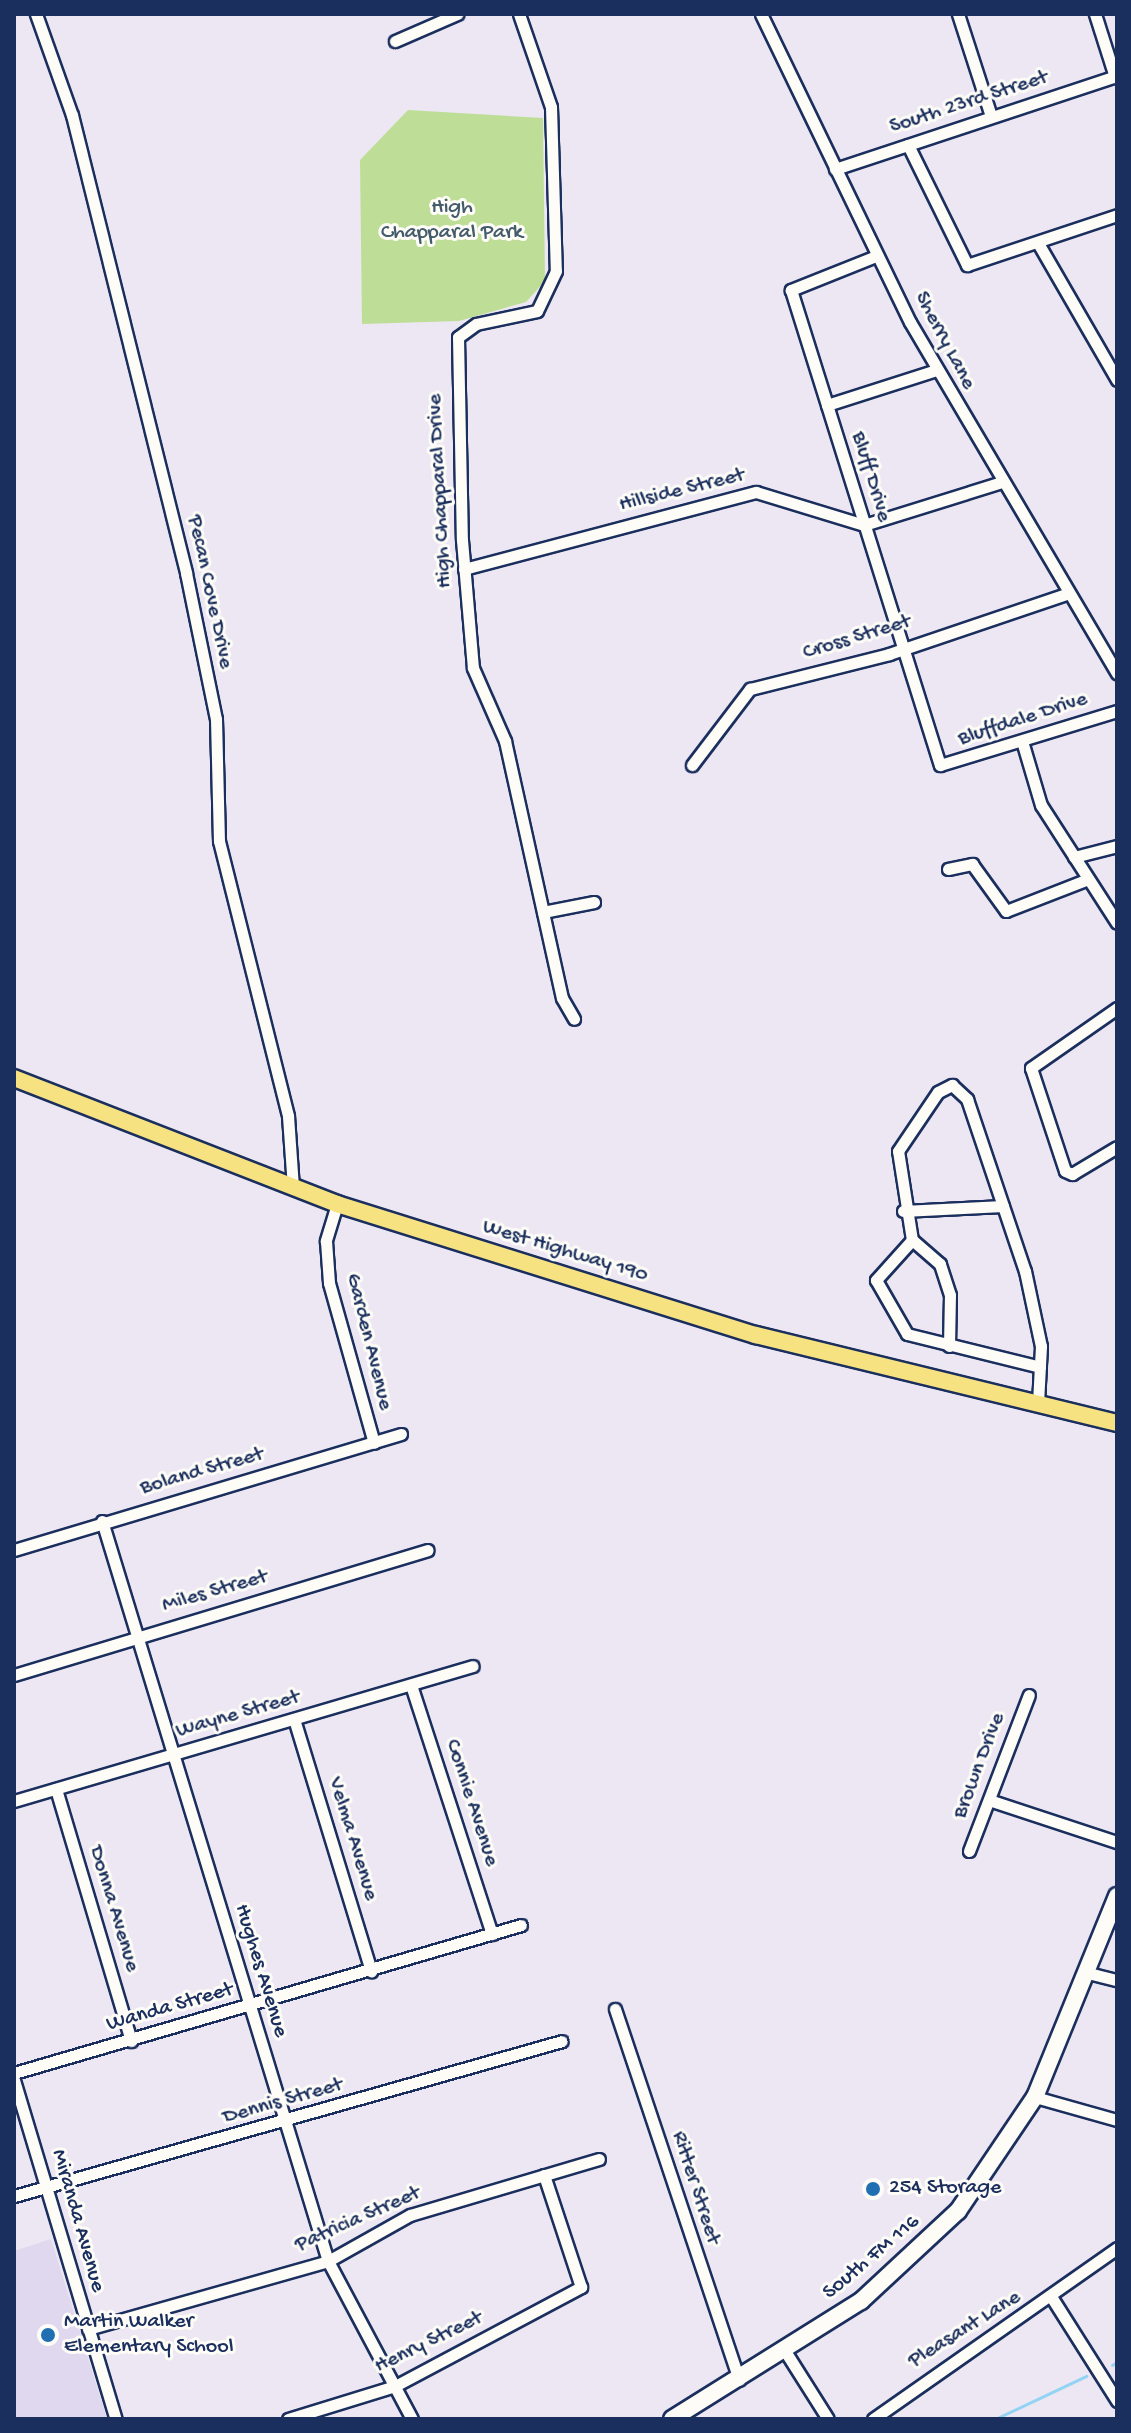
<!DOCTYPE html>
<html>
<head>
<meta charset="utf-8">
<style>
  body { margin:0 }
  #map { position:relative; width:1131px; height:2433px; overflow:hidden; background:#ece7f2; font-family:"Gochi Hand",sans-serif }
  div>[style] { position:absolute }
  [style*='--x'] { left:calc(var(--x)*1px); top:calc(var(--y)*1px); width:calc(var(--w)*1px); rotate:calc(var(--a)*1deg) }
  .built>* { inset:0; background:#e0d8ef }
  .green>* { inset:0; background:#bede97 }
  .stream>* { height:3px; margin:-1.5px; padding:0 1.5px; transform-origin:1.5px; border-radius:1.5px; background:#93d3f4 }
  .roads { filter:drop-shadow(2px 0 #1b2f5e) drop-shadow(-2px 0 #1b2f5e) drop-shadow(0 2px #1b2f5e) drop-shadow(0 -2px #1b2f5e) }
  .street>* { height:11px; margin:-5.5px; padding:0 5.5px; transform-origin:5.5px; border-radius:5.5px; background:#fdfcf7 }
  .secondary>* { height:16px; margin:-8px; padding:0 8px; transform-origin:8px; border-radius:8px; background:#fdfcf7 }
  .primary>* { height:16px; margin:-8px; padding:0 8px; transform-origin:8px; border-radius:8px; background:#f7e281 }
  .dots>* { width:22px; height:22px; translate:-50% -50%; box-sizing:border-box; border:4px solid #fdfcf7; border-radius:50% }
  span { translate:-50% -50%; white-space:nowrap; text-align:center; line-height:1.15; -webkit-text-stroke:6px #fdfcf7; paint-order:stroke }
  .street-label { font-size:22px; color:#1b2f5e }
  .park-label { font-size:22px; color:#445b6c }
  .poi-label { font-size:22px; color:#1b2f5e }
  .left { translate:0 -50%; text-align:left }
  .frame { position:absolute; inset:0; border:16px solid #1b2f5e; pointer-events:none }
</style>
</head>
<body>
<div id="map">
  <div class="built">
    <div style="clip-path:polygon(51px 2239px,107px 2419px,14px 2419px,14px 2251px)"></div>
  </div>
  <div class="green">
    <div style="clip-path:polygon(408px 110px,543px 118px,545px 281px,526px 302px,459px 321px,362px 324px,360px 160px)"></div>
  </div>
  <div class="stream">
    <div style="--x:1112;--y:2365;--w:6;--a:-31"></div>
    <div style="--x:995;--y:2419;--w:101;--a:-25.3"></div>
  </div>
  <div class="roads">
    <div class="street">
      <div style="--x:36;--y:14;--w:107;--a:70.4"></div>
      <div style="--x:72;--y:115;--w:472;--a:76"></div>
      <div style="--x:186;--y:573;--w:149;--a:78.4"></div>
      <div style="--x:216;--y:719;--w:122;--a:88.6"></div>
      <div style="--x:219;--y:841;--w:284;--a:75.9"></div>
      <div style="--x:288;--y:1116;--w:71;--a:86"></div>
      <div style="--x:519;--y:14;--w:98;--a:71"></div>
      <div style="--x:551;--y:107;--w:164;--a:88.3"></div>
      <div style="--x:556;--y:271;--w:44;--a:115.4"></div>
      <div style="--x:537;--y:311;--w:62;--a:168"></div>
      <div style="--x:476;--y:324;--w:22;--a:144"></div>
      <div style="--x:458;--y:337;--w:203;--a:88.9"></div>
      <div style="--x:462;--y:540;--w:128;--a:85.1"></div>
      <div style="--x:473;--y:668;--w:80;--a:66.3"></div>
      <div style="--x:505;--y:741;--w:263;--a:77.5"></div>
      <div style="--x:562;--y:998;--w:24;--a:60"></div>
      <div style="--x:761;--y:14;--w:342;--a:64.2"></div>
      <div style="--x:910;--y:322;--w:408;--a:59.5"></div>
      <div style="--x:958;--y:14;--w:107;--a:72.1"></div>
      <div style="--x:1095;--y:14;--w:66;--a:72.4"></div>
      <div style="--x:395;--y:41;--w:68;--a:-23.5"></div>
      <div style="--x:908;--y:145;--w:134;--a:63.8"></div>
      <div style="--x:967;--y:265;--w:158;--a:-18.4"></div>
      <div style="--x:835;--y:169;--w:297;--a:-18.3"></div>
      <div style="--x:1038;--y:243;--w:158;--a:60"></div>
      <div style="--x:876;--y:256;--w:92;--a:158.2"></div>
      <div style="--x:791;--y:290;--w:498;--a:72.6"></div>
      <div style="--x:940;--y:765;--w:185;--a:-17"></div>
      <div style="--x:827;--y:405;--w:114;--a:-17.8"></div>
      <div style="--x:464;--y:569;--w:302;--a:-14.8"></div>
      <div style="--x:756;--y:492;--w:113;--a:17"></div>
      <div style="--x:864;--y:525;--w:141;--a:-17.3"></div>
      <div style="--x:1022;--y:741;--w:67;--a:73.5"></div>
      <div style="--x:1041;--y:805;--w:140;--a:57.2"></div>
      <div style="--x:692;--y:765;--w:96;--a:-52.7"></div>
      <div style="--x:750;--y:689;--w:143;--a:-14.1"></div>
      <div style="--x:889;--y:654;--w:187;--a:-18.7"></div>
      <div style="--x:1074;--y:857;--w:44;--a:-14.3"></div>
      <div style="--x:948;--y:869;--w:25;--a:-12"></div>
      <div style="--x:972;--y:864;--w:58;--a:54.1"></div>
      <div style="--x:1006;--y:911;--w:88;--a:-21.3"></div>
      <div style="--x:543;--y:912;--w:52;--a:-11.1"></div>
      <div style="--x:1117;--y:1008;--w:105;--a:145.1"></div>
      <div style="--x:1031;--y:1068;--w:108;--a:71.7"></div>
      <div style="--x:1065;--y:1171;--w:8;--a:23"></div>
      <div style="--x:1072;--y:1174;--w:52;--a:-31"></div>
      <div style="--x:337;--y:1204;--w:39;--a:107"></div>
      <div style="--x:326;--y:1241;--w:42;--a:85.9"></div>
      <div style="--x:329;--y:1283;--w:166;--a:74.3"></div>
      <div style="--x:903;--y:1211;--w:100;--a:-2.9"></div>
      <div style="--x:912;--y:1240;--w:54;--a:132"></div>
      <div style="--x:876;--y:1280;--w:62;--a:60.1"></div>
      <div style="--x:907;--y:1334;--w:137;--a:13.9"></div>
      <div style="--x:949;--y:1346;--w:51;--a:-88.9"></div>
      <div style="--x:950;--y:1295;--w:33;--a:-108"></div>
      <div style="--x:940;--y:1264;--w:37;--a:-139"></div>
      <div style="--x:912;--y:1240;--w:90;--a:-98.9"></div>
      <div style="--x:898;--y:1151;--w:71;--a:-55.9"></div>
      <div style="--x:938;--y:1092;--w:16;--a:-27"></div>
      <div style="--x:952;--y:1085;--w:21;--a:43"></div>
      <div style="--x:967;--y:1099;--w:182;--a:71.4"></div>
      <div style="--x:1025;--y:1271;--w:77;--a:78"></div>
      <div style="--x:1041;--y:1346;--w:58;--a:93"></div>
      <div style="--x:102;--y:1521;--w:774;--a:73.02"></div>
      <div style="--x:328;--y:2261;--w:179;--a:62"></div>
      <div style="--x:14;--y:1550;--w:404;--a:-16.7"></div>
      <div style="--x:14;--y:1675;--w:432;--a:-16.8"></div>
      <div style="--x:411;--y:1685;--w:262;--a:72"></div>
      <div style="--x:294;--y:1719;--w:264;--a:73"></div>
      <div style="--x:56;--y:1789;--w:263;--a:73.4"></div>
      <div style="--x:989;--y:1800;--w:135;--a:18.2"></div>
      <div style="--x:14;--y:1801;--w:478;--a:-16.4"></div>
      <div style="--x:969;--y:1851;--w:167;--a:-69"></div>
      <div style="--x:1088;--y:1973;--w:30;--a:14"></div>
      <div style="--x:615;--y:2009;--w:391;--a:71.5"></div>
      <div style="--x:14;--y:2073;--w:528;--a:-16.27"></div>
      <div style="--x:14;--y:2080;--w:354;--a:73.3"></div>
      <div style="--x:1035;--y:2097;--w:85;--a:15.7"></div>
      <div style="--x:14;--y:2196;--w:569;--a:-15.79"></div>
      <div style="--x:1052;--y:2298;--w:122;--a:57.7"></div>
      <div style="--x:88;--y:2329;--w:249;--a:-15.8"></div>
      <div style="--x:328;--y:2261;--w:94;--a:-29.3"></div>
      <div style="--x:410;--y:2215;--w:197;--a:-16.5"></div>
      <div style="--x:785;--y:2351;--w:80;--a:57.7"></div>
      <div style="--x:288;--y:2419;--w:112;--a:-17.1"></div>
      <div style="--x:395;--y:2386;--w:211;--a:-28"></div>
      <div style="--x:581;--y:2287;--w:118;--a:-108.3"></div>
      <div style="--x:873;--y:2419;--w:298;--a:-35"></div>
    </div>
    <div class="secondary">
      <div style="--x:672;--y:2419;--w:223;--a:-32"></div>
      <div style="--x:861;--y:2301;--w:132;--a:-42.9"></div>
      <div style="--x:958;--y:2211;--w:138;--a:-56"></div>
      <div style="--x:1035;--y:2097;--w:217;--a:-67.8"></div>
    </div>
    <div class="primary">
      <div style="--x:14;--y:1078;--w:347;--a:21.3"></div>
      <div style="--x:337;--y:1204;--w:439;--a:17.4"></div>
      <div style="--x:756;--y:1335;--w:372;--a:13.7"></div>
    </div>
  </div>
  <div class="dots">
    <div style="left:873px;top:2189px;background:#1f6fb2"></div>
    <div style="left:48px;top:2335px;background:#1f6fb2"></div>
  </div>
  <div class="street-label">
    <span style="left:969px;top:103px;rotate:-18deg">South 23rd Street</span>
    <span style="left:944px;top:341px;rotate:62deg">Sherry Lane</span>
    <span style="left:870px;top:477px;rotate:73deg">Bluff Drive</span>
    <span style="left:441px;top:491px;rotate:-93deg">High Chapparal Drive</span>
    <span style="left:682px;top:491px;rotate:-14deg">Hillside Street</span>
    <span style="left:209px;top:592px;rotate:78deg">Pecan Cove Drive</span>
    <span style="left:857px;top:638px;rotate:-17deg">Cross Street</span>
    <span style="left:1023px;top:720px;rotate:-18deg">Bluffdale Drive</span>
    <span style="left:565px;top:1252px;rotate:17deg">West Highway 190</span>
    <span style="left:368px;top:1342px;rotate:76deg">Garden Avenue</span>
    <span style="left:202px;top:1472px;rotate:-16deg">Boland Street</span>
    <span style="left:215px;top:1592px;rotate:-16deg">Miles Street</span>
    <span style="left:238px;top:1715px;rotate:-16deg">Wayne Street</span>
    <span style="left:980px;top:1766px;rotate:-69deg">Brown Drive</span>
    <span style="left:471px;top:1803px;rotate:72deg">Connie Avenue</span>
    <span style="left:352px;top:1839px;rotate:73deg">Velma Avenue</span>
    <span style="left:113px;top:1909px;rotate:73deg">Donna Avenue</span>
    <span style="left:260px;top:1971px;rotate:73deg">Hughes Avenue</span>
    <span style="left:170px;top:2008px;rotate:-16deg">Wanda Street</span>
    <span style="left:283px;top:2102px;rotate:-16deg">Dennis Street</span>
    <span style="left:695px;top:2188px;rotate:72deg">Ritter Street</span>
    <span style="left:358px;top:2220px;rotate:-24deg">Patricia Street</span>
    <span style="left:77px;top:2221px;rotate:74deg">Miranda Avenue</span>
    <span style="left:872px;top:2258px;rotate:-40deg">South FM 116</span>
    <span style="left:965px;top:2330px;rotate:-32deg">Pleasant Lane</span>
    <span style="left:429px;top:2343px;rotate:-26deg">Henry Street</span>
  </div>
  <div class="park-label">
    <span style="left:452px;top:221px">High<br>Chapparal Park</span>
  </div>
  <div class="poi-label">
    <span class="left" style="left:889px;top:2189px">254 Storage</span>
    <span class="left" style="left:64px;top:2335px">Martin Walker<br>Elementary School</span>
  </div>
  <div class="frame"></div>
</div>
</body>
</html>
